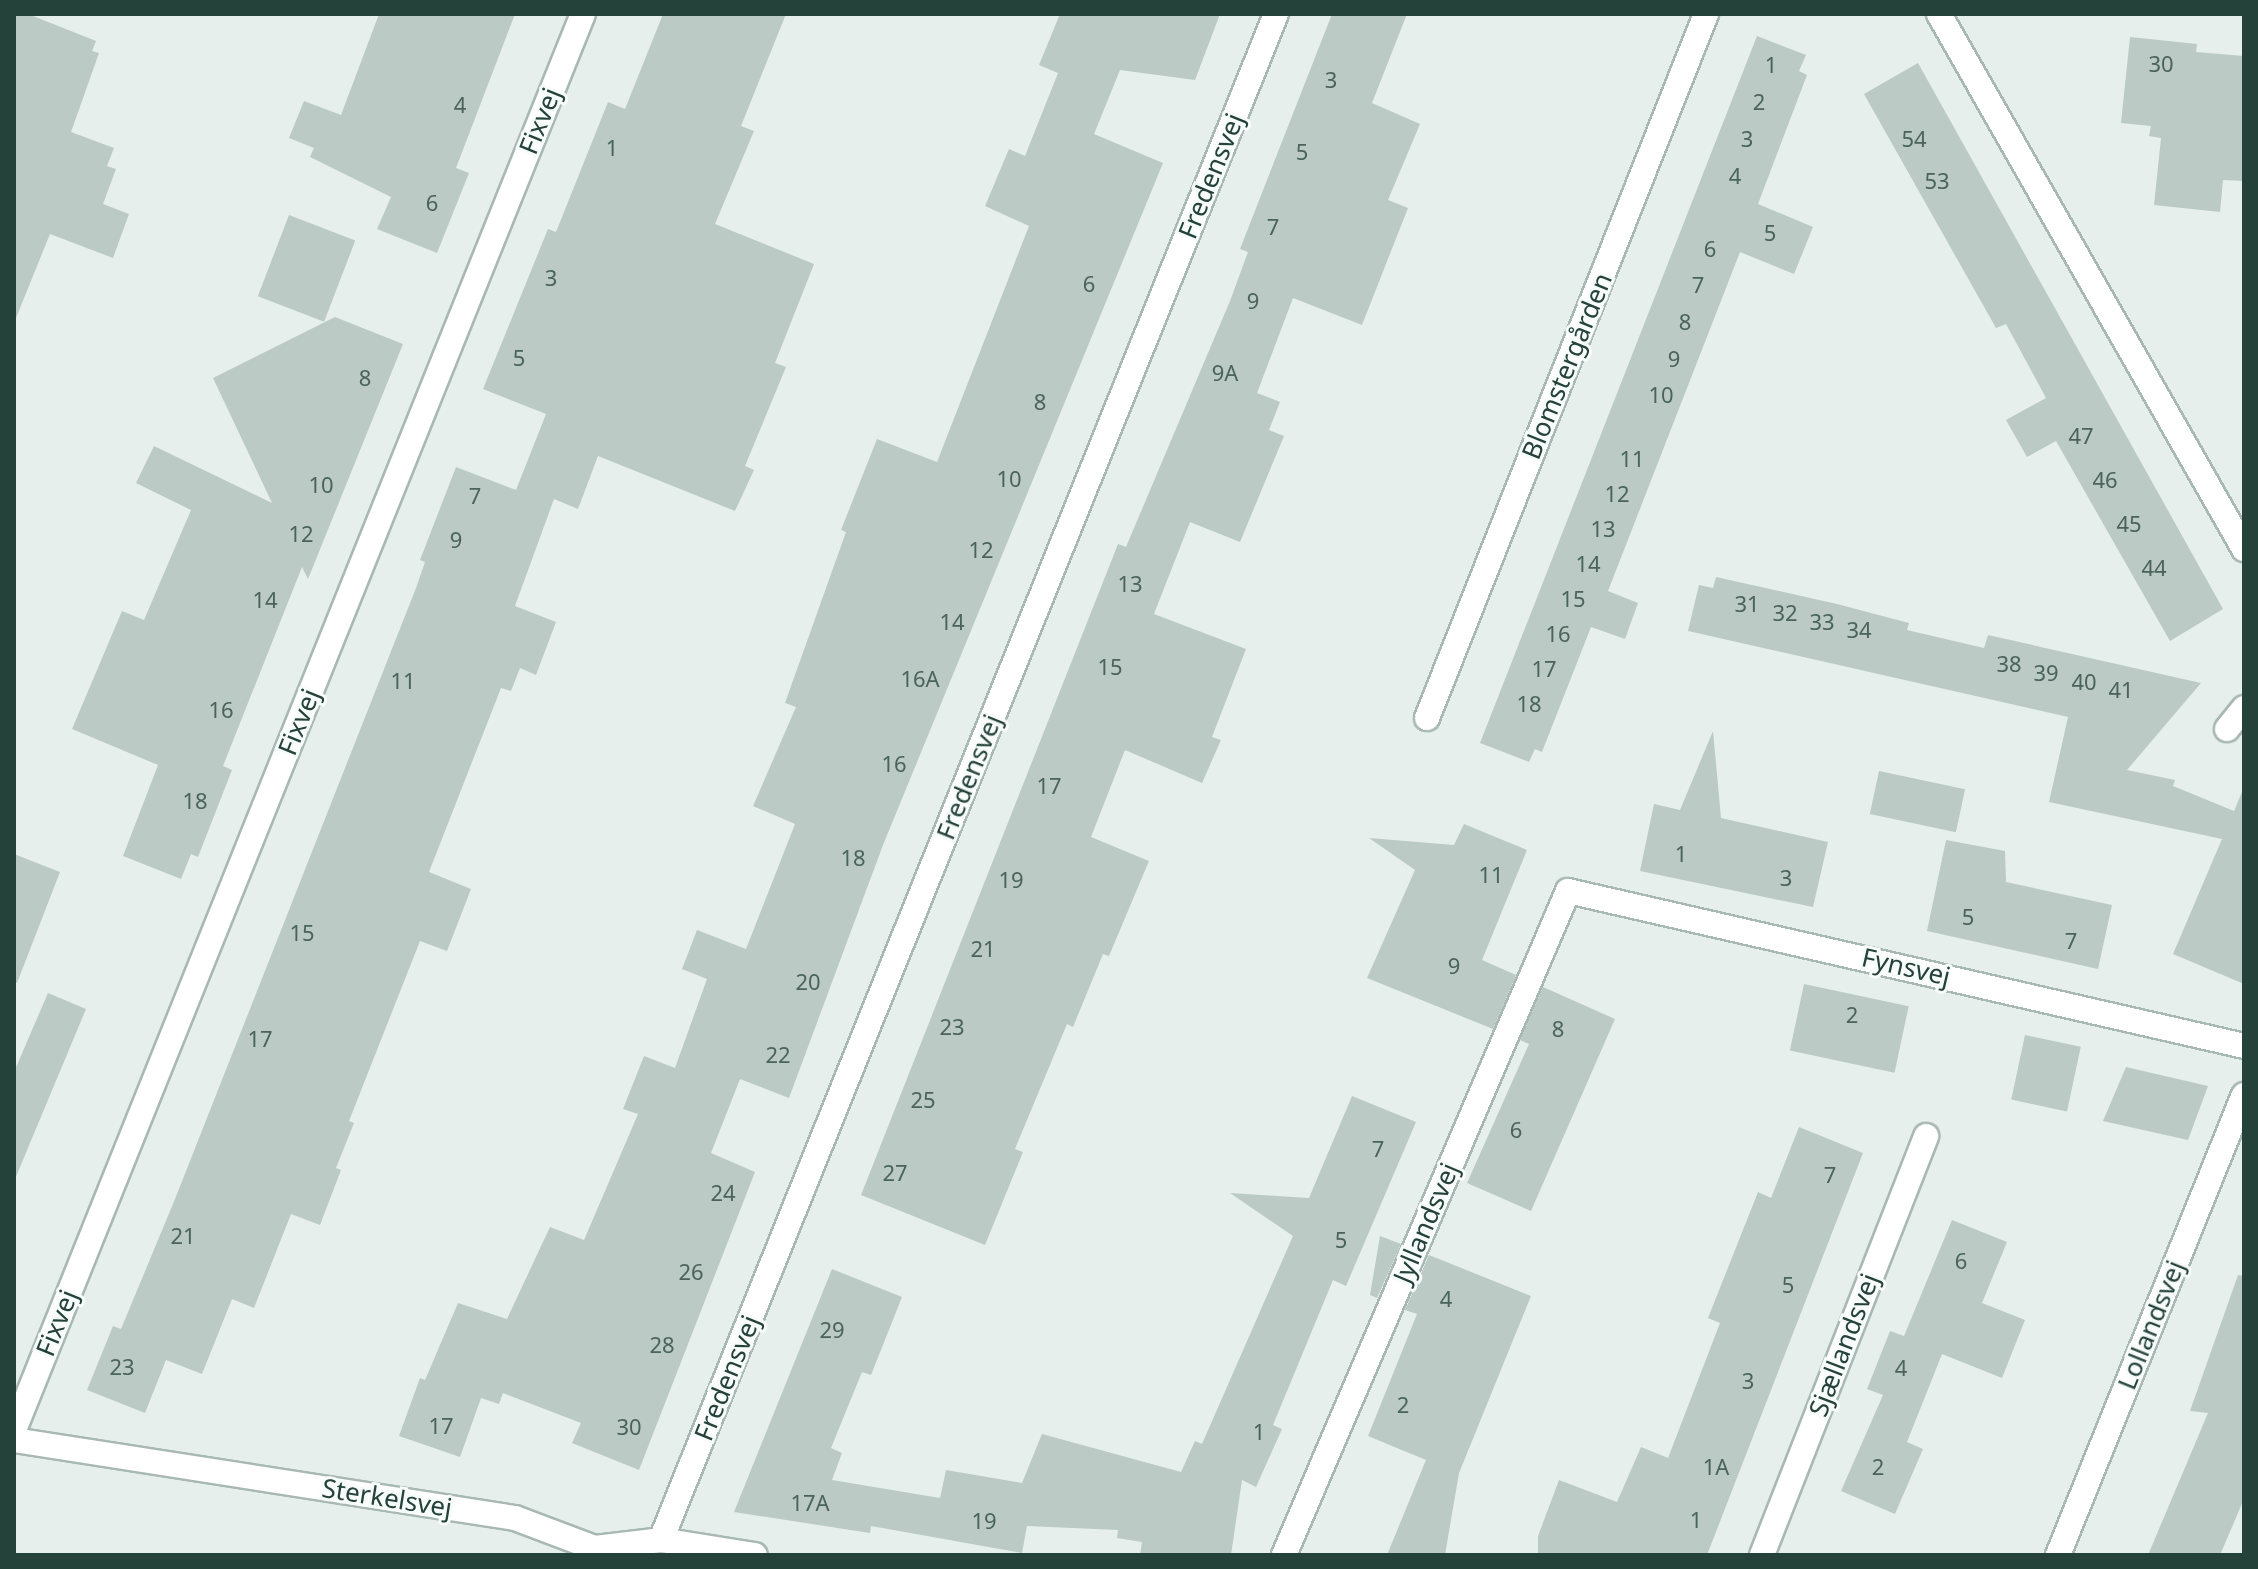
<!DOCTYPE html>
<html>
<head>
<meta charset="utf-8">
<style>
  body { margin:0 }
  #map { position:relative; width:2258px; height:1569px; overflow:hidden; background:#e6efeb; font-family:"Noto Sans",sans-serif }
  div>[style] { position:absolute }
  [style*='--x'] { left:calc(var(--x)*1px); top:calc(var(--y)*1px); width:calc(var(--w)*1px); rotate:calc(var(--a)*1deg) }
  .building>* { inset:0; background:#bbcac4; transform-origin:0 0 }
  .roads { filter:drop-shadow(2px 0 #a8b8b2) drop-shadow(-2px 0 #a8b8b2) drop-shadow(0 2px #a8b8b2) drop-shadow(0 -2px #a8b8b2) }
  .minor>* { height:24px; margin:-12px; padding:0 12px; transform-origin:12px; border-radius:12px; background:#fff }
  span { translate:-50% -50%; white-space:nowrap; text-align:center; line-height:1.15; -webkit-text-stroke:6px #f7fbf9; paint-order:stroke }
  .number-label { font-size:22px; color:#4a645c }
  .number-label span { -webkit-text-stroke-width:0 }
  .street-label { font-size:26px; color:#24423a }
  .frame { position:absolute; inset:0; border:16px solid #24423a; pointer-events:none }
</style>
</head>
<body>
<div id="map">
  <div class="building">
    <div style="clip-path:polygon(14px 14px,28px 14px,96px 41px,92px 51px,99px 53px,71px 132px,114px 148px,107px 166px,116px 169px,103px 204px,129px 214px,113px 258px,50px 234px,16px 318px)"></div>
    <div style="clip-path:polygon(379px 14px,515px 14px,456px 168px,469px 173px,437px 253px,377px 229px,391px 197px,310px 157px,314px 148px,289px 138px,304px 101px,341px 115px)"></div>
    <div style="clip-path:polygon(663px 14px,786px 14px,741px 126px,754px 131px,715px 224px,814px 264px,775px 363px,786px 367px,745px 466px,754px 470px,735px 511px,598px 456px,578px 509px,554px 499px,515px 606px,556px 622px,536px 675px,520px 668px,511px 691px,501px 688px,429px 872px,471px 889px,447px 951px,420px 941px,349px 1121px,354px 1123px,336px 1168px,341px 1170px,320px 1225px,291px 1214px,254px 1308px,232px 1299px,202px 1374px,166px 1360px,145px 1413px,87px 1390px,113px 1326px,121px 1329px,175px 1199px,416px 588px,425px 562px,420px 560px,456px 467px,516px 490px,546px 414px,483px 389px,548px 229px,556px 232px,608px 102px,625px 109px)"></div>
    <div style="clip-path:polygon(1060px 14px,1220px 14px,1195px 80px,1120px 70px,1094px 134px,1163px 163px,883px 845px,789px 1098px,740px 1079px,711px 1153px,755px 1172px,639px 1470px,572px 1443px,581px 1423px,503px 1393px,499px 1404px,481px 1398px,460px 1457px,399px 1436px,420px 1378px,425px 1380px,458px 1303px,507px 1319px,550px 1227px,584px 1240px,638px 1114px,623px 1109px,644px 1056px,675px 1068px,707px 979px,682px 969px,697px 930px,746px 949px,795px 824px,753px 806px,796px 707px,785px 703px,846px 532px,841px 530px,877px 439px,937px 462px,1029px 226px,985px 206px,1009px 149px,1025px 156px,1058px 73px,1039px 65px)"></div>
    <div style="clip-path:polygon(1332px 14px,1407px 14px,1372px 103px,1420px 124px,1388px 200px,1408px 208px,1362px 325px,1293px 298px,1257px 393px,1280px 402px,1269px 430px,1284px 436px,1240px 542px,1190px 522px,1154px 614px,1246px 649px,1212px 737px,1221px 740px,1202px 783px,1125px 750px,1091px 837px,1149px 861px,1109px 956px,1103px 954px,1073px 1027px,1067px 1024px,1015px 1149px,1023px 1152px,985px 1245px,861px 1195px,1118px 544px,1126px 547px,1230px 301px,1248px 252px,1240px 249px)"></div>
    <div style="clip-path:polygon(1757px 36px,1806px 55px,1799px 71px,1807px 75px,1758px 204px,1813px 227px,1794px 274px,1740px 252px,1608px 591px,1638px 603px,1625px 639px,1591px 627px,1542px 752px,1535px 749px,1529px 762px,1480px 743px)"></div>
    <div style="clip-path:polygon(2130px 37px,2197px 44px,2196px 52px,2244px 56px,2244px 181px,2223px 180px,2220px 212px,2154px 205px,2161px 138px,2149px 136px,2151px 126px,2121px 123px)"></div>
    <div style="clip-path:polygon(1918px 63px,2223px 609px,2170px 641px,2056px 441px,2027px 457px,2006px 420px,2046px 398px,2006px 324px,1996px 328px,1864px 94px)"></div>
    <div style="left:289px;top:215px;width:71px;height:87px;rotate:21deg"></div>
    <div style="clip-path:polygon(335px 317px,403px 344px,308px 579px,302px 567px,223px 766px,232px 770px,198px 857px,191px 854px,181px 879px,123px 856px,158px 765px,72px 729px,122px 611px,144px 620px,191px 510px,136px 483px,154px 446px,272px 503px,213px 378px)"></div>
    <div style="clip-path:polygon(1716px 577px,1837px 604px,1909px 623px,1907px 630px,1984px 648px,1988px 635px,2201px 683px,2127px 770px,2175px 780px,2173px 786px,2234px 811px,2244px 787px,2244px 984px,2173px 954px,2222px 839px,2049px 802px,2068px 717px,1688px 631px,1699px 585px,1713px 588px)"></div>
    <div style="clip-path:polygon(1713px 731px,1721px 818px,1828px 842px,1813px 907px,1640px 871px,1654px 804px,1680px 810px)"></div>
    <div style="left:1879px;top:771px;width:88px;height:44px;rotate:12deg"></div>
    <div style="clip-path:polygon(1464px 824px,1527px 850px,1482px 960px,1516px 975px,1493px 1029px,1367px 978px,1415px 870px,1369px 838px,1454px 845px)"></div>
    <div style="clip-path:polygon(1946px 840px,2005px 851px,2006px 882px,2112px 905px,2098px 969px,1927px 931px)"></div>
    <div style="clip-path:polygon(14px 854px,60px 872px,17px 983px,14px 982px)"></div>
    <div style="left:1804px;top:984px;width:107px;height:68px;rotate:12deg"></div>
    <div style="clip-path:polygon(1543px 987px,1615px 1019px,1531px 1211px,1467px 1183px,1529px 1044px,1520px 1040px)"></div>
    <div style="clip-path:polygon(48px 993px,86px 1009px,15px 1179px,14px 1072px)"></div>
    <div style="left:2025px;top:1035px;width:57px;height:66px;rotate:12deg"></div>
    <div style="clip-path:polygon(2126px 1067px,2208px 1086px,2188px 1140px,2103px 1121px)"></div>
    <div style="clip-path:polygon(1352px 1096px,1416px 1122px,1346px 1286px,1333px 1280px,1273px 1425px,1282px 1429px,1256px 1487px,1242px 1480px,1231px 1555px,1140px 1555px,1142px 1542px,1117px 1538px,1118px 1530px,1027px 1526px,1022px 1553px,871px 1526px,870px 1533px,734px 1512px,832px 1269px,902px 1297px,871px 1375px,862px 1372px,831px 1448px,842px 1453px,832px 1480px,940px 1498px,946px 1470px,1022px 1483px,1042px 1434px,1181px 1472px,1195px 1441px,1202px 1444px,1293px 1236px,1230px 1193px,1309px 1198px)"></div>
    <div style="clip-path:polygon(1799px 1127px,1863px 1153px,1707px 1555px,1538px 1555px,1538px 1536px,1559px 1480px,1617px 1502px,1641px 1447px,1668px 1458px,1720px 1323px,1708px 1318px,1758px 1192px,1771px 1198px)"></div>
    <div style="clip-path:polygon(1952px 1220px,2007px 1242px,1982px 1303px,2025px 1320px,2002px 1378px,1942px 1354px,1907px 1442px,1923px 1449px,1895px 1514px,1841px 1491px,1883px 1395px,1867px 1389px,1890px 1331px,1904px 1336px)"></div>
    <div style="clip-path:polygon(1380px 1236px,1401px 1244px,1377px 1298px,1370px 1295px)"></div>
    <div style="clip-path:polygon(1429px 1255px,1531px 1296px,1459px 1473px,1445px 1555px,1387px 1555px,1426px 1460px,1368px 1436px,1417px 1314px,1405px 1310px)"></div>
    <div style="clip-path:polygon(2238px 1275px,2244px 1276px,2244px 1499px,2220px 1555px,2148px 1555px,2208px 1413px,2190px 1411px)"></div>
  </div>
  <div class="roads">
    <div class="minor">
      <div style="--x:1939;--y:14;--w:616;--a:60.31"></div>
      <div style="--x:1427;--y:718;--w:757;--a:-68.38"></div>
      <div style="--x:2227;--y:729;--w:27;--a:-51"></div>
      <div style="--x:14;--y:1430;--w:1526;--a:-68.11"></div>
      <div style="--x:14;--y:1440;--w:507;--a:8.85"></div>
      <div style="--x:515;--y:1518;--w:85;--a:20.6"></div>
      <div style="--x:595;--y:1548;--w:66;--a:-6.9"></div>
      <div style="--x:661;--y:1540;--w:95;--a:9.1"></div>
      <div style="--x:661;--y:1540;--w:1645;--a:-68.05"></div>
      <div style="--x:1284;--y:1555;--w:722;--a:-66.84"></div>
      <div style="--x:1568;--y:891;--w:694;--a:12.91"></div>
      <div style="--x:1762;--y:1555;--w:450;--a:-68.6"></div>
      <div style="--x:2058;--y:1555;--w:496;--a:-68"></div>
    </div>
  </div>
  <div class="number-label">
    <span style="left:2161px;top:64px">30</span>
    <span style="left:1771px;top:65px">1</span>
    <span style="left:1331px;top:80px">3</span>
    <span style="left:1759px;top:102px">2</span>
    <span style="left:460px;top:105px">4</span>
    <span style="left:1747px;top:139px">3</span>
    <span style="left:1914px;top:139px">54</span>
    <span style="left:612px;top:148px">1</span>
    <span style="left:1302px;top:152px">5</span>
    <span style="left:1735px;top:176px">4</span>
    <span style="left:1937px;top:181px">53</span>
    <span style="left:432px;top:203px">6</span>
    <span style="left:1273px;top:227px">7</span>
    <span style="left:1770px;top:233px">5</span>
    <span style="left:1710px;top:249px">6</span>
    <span style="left:551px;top:278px">3</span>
    <span style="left:1089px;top:284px">6</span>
    <span style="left:1698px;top:285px">7</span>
    <span style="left:1253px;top:301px">9</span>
    <span style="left:1685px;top:322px">8</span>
    <span style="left:519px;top:358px">5</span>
    <span style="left:1674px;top:359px">9</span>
    <span style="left:1225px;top:373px">9A</span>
    <span style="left:365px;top:378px">8</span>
    <span style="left:1661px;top:395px">10</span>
    <span style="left:1040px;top:402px">8</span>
    <span style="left:2081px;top:436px">47</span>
    <span style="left:1632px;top:459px">11</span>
    <span style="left:1009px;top:479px">10</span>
    <span style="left:2105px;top:480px">46</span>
    <span style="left:321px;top:485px">10</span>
    <span style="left:1617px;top:494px">12</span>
    <span style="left:475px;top:496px">7</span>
    <span style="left:2129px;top:524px">45</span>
    <span style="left:1603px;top:529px">13</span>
    <span style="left:301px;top:534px">12</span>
    <span style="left:456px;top:540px">9</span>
    <span style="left:981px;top:550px">12</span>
    <span style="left:1588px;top:564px">14</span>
    <span style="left:2154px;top:568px">44</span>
    <span style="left:1130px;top:584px">13</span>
    <span style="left:1573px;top:599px">15</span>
    <span style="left:265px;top:600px">14</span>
    <span style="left:1747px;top:604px">31</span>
    <span style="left:1785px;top:613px">32</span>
    <span style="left:952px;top:622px">14</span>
    <span style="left:1822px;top:622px">33</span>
    <span style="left:1859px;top:630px">34</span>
    <span style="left:1558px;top:634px">16</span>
    <span style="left:2009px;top:664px">38</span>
    <span style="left:1110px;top:667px">15</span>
    <span style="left:1544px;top:669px">17</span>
    <span style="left:2046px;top:673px">39</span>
    <span style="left:920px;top:679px">16A</span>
    <span style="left:403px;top:681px">11</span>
    <span style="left:2084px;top:682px">40</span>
    <span style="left:2121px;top:690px">41</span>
    <span style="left:1529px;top:704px">18</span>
    <span style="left:221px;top:710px">16</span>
    <span style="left:894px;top:764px">16</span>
    <span style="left:1049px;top:786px">17</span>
    <span style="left:195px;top:801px">18</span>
    <span style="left:1681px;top:854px">1</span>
    <span style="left:853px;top:858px">18</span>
    <span style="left:1491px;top:875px">11</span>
    <span style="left:1786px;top:878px">3</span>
    <span style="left:1011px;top:880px">19</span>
    <span style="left:1968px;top:917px">5</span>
    <span style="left:302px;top:933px">15</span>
    <span style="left:2071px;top:941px">7</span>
    <span style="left:983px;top:949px">21</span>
    <span style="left:1454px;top:966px">9</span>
    <span style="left:808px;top:982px">20</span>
    <span style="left:1852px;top:1015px">2</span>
    <span style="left:952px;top:1027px">23</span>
    <span style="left:1558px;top:1029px">8</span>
    <span style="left:260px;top:1039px">17</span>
    <span style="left:778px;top:1055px">22</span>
    <span style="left:923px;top:1100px">25</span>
    <span style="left:1516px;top:1130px">6</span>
    <span style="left:1378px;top:1149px">7</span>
    <span style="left:895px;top:1173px">27</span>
    <span style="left:1830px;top:1175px">7</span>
    <span style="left:723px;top:1193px">24</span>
    <span style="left:183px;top:1236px">21</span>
    <span style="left:1341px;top:1240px">5</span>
    <span style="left:1961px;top:1261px">6</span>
    <span style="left:691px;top:1272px">26</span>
    <span style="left:1788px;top:1285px">5</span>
    <span style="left:1446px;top:1299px">4</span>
    <span style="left:832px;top:1330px">29</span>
    <span style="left:662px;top:1345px">28</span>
    <span style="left:122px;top:1367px">23</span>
    <span style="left:1901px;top:1368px">4</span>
    <span style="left:1748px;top:1381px">3</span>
    <span style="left:1403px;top:1405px">2</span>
    <span style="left:441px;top:1426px">17</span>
    <span style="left:629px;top:1427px">30</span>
    <span style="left:1259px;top:1432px">1</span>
    <span style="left:1716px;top:1467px">1A</span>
    <span style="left:1878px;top:1467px">2</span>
    <span style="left:810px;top:1503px">17A</span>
    <span style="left:1696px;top:1520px">1</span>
    <span style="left:984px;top:1521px">19</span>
  </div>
  <div class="street-label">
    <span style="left:540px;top:121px;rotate:-68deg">Fixvej</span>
    <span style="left:1211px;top:176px;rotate:-68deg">Fredensvej</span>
    <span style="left:1567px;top:366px;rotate:-68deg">Blomstergården</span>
    <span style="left:299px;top:722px;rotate:-68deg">Fixvej</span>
    <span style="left:969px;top:777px;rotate:-68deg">Fredensvej</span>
    <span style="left:1906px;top:967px;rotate:13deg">Fynsvej</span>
    <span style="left:1426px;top:1223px;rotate:-67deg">Jyllandsvej</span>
    <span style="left:57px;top:1323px;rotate:-68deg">Fixvej</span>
    <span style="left:2151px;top:1325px;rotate:-68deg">Lollandsvej</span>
    <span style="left:1844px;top:1345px;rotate:-69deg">Sjællandsvej</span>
    <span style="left:727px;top:1378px;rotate:-68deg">Fredensvej</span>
    <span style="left:387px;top:1498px;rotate:9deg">Sterkelsvej</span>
  </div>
  <div class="frame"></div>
</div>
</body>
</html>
